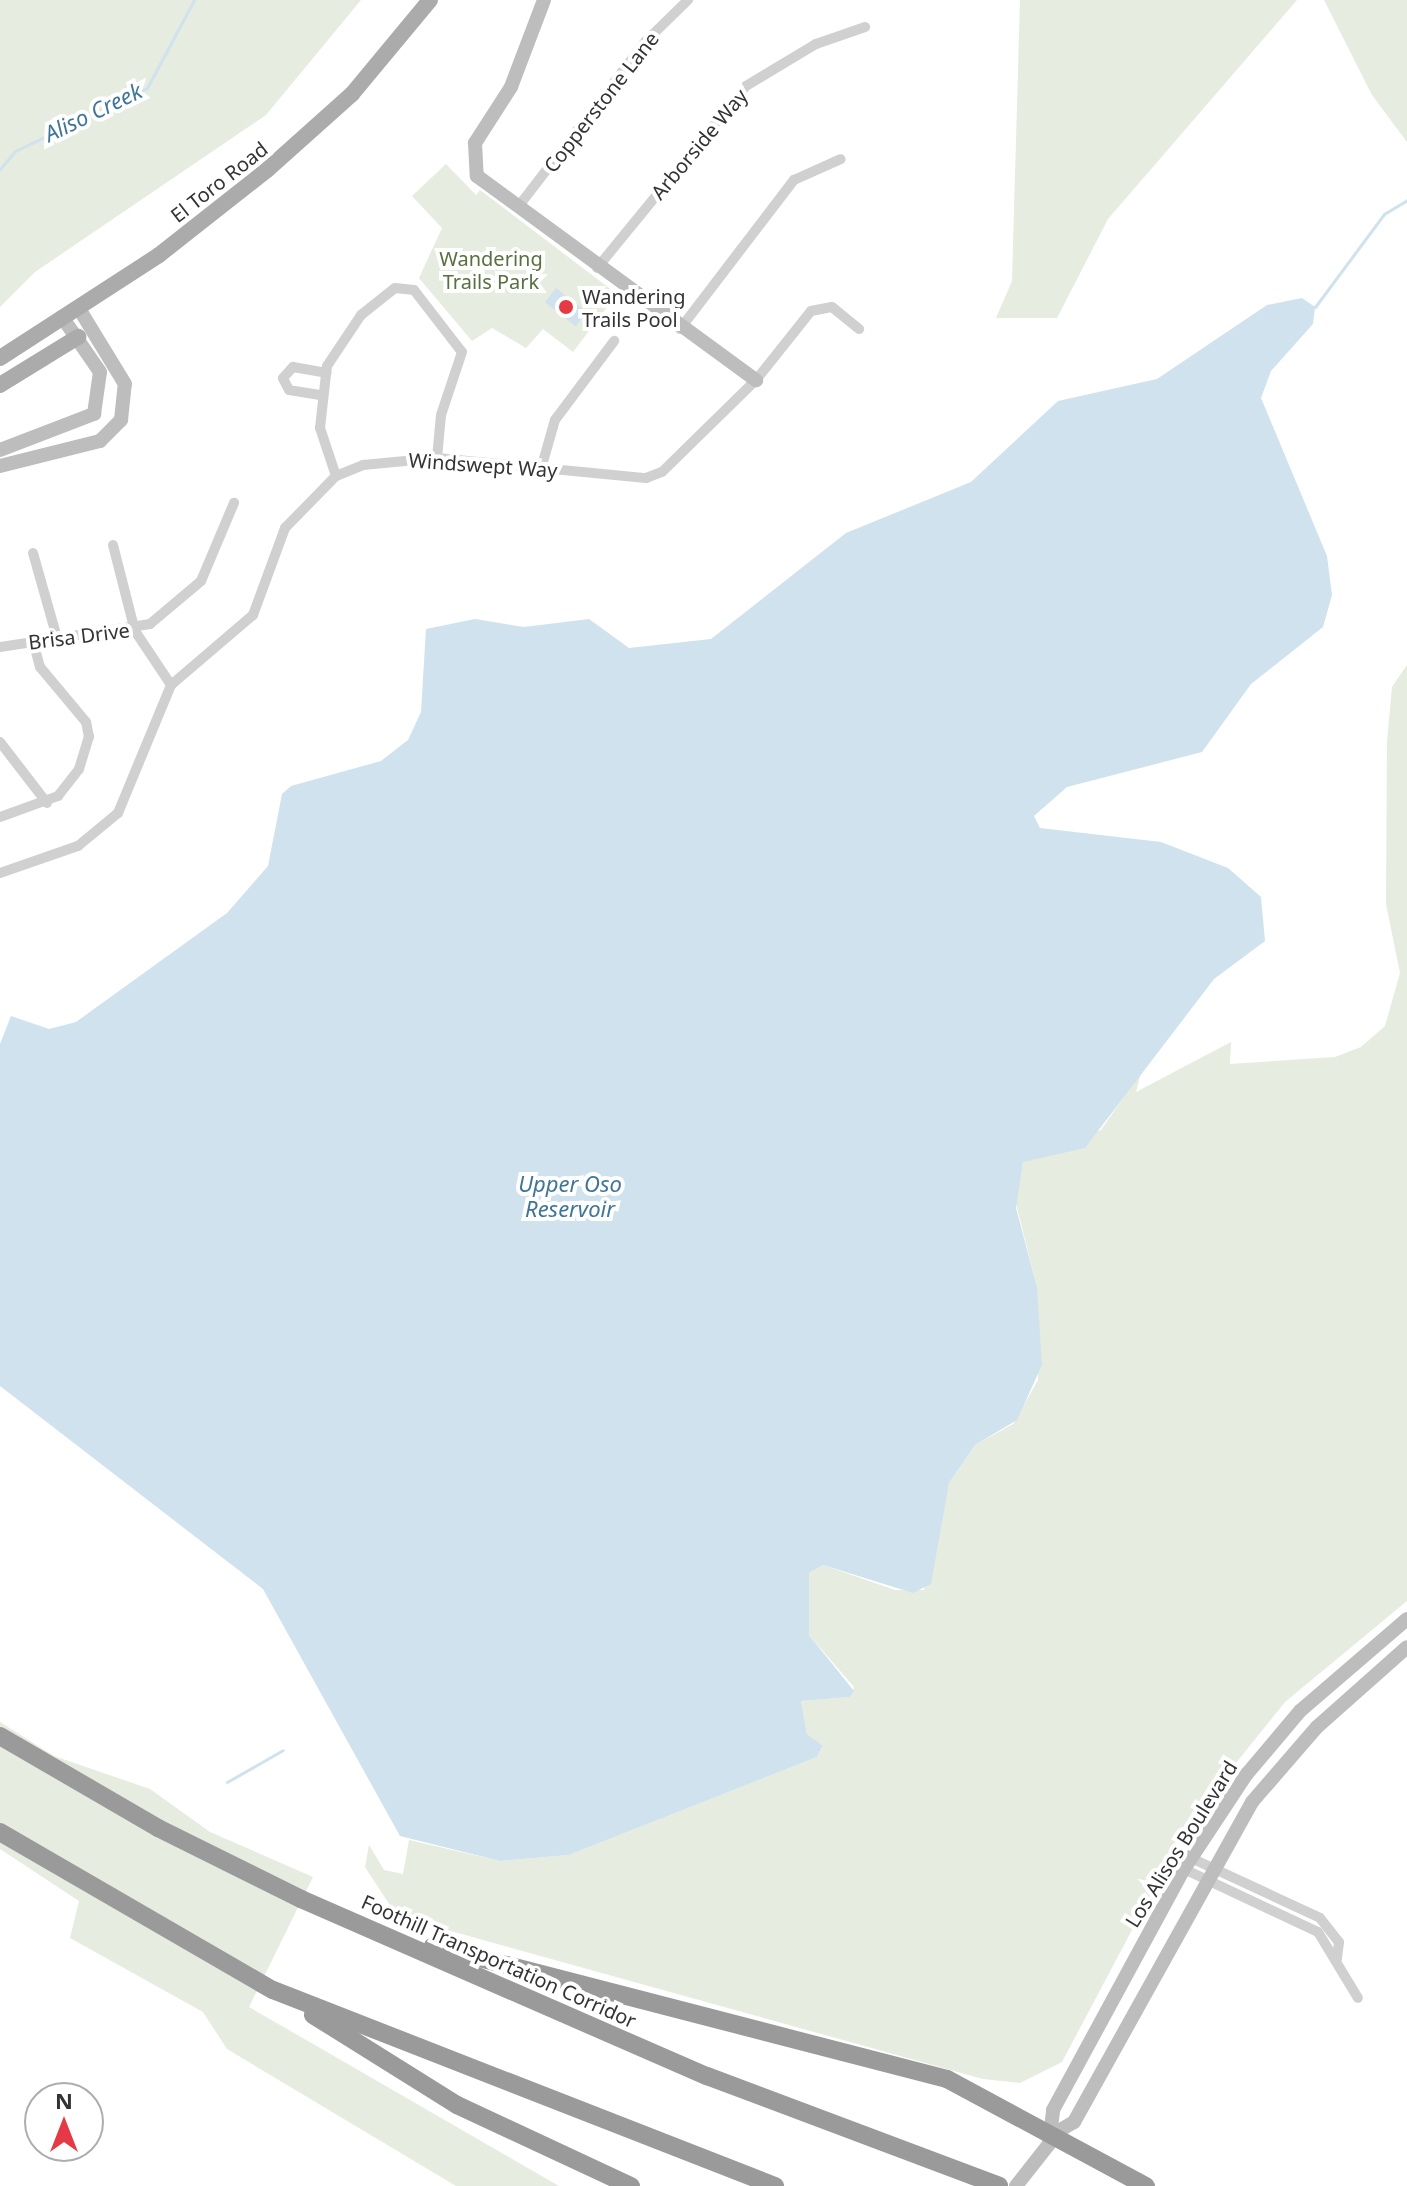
<!DOCTYPE html>
<html>
<head>
<meta charset="utf-8">
<style>
  body { margin:0 }
  #map { position:relative; width:1407px; height:2186px; overflow:hidden; background:#fff; font-family:"Noto Sans",sans-serif }
  div>[style] { position:absolute }
  [style*='--x'] { left:calc(var(--x)*1px); top:calc(var(--y)*1px); width:calc(var(--w)*1px); rotate:calc(var(--a)*1deg) }
  .green>* { inset:0; background:#e6ecdf }
  .water>* { inset:0; background:#cfe2ee; transform-origin:0 0 }
  .stream>* { height:3px; margin:-1.5px; padding:0 1.5px; transform-origin:1.5px; border-radius:1.5px; background:#cfe2ee }
  .street>* { height:10px; margin:-5px; padding:0 5px; transform-origin:5px; border-radius:5px; background:#d0d0d0 }
  .secondary>* { height:14px; margin:-7px; padding:0 7px; transform-origin:7px; border-radius:7px; background:#bdbdbd }
  .primary>* { height:16px; margin:-8px; padding:0 8px; transform-origin:8px; border-radius:8px; background:#ababab }
  .highway>* { height:18px; margin:-9px; padding:0 9px; transform-origin:9px; border-radius:9px; background:#9a9a9a }
  .dots>* { width:22px; height:22px; translate:-50% -50%; box-sizing:border-box; border:4px solid #fff; border-radius:50% }
  span { translate:-50% -50%; white-space:nowrap; text-align:center; line-height:1.15; -webkit-text-stroke:8px #fff; paint-order:stroke }
  .street-label { font-size:20px; color:#333 }
  .park-label { font-size:20px; color:#56703f }
  .poi-label { font-size:20px; color:#333 }
  .left { translate:0 -50%; text-align:left }
  .water-label { font-size:22px; color:#3f7597; font-style:italic }
  .north { position:absolute; left:24px; top:2082px; width:80px; height:80px; box-sizing:border-box; background:#fff; border:2px solid #adadad; border-radius:50%; rotate:0deg; font-size:22px; font-weight:700; line-height:32px; text-align:center; color:#333 }
  .north::after { content:''; display:block; margin:auto; width:28px; height:36px; background:#e63946; clip-path:polygon(50% 0,100% 100%,50% 72%,0 100%) }
</style>
</head>
<body>
<div id="map">
  <div class="green">
    <div style="clip-path:polygon(0 0,361px 0,266px 115px,35px 272px,0 307px)"></div>
    <div style="clip-path:polygon(1020px 0,1297px 0,1108px 219px,1057px 318px,996px 318px,1012px 281px)"></div>
    <div style="clip-path:polygon(1324px 0,1407px 0,1407px 142px,1372px 95px)"></div>
    <div style="clip-path:polygon(446px 164px,476px 195px,480px 190px,617px 294px,573px 352px,543px 329px,526px 348px,492px 328px,472px 341px,419px 278px,442px 228px,412px 196px)"></div>
    <div style="clip-path:polygon(1407px 665px,1407px 1601px,1285px 1702px,1219px 1784px,1168px 1862px,1062px 2062px,1020px 2083px,983px 2079px,397px 1916px,365px 1867px,369px 1845px,384px 1870px,403px 1874px,409px 1840px,500px 1861px,569px 1855px,817px 1757px,823px 1747px,807px 1734px,801px 1701px,850px 1697px,854px 1687px,809px 1635px,809px 1573px,823px 1565px,895px 1590px,924px 1590px,949px 1483px,975px 1445px,1013px 1424px,1038px 1380px,1037px 1287px,1015px 1200px,1023px 1162px,1101px 1130px,1141px 1072px,1136px 1092px,1231px 1042px,1230px 1064px,1335px 1057px,1361px 1047px,1385px 1026px,1400px 973px,1386px 904px,1387px 742px,1392px 687px)"></div>
    <div style="clip-path:polygon(0 1722px,54px 1756px,150px 1789px,210px 1832px,313px 1877px,249px 2007px,559px 2186px,456px 2186px,227px 2049px,203px 2012px,70px 1938px,79px 1901px,0 1849px)"></div>
  </div>
  <div class="water">
    <div style="left:556px;top:288px;width:39px;height:18px;rotate:38deg"></div>
    <div style="clip-path:polygon(1302px 298px,1315px 307px,1313px 324px,1271px 371px,1261px 398px,1327px 556px,1332px 595px,1323px 627px,1251px 684px,1202px 752px,1067px 787px,1034px 816px,1040px 828px,1161px 842px,1228px 868px,1261px 897px,1265px 941px,1214px 979px,1085px 1148px,1023px 1162px,1016px 1208px,1037px 1287px,1042px 1365px,1017px 1420px,975px 1445px,949px 1483px,931px 1584px,913px 1593px,823px 1565px,809px 1573px,809px 1635px,854px 1691px,850px 1697px,801px 1701px,807px 1734px,823px 1746px,817px 1757px,569px 1855px,500px 1861px,400px 1836px,263px 1589px,0 1386px,0 1044px,11px 1016px,49px 1029px,76px 1022px,227px 913px,268px 866px,282px 794px,291px 786px,381px 761px,408px 740px,421px 712px,426px 629px,475px 619px,524px 627px,589px 619px,629px 648px,711px 639px,846px 533px,971px 482px,1058px 401px,1157px 379px,1267px 305px)"></div>
  </div>
  <div class="stream">
    <div style="--x:0;--y:169;--w:23;--a:-50"></div>
    <div style="--x:15;--y:151;--w:146;--a:-25.5"></div>
    <div style="--x:147;--y:88;--w:100;--a:-61.9"></div>
    <div style="--x:1315;--y:307;--w:116;--a:-53.4"></div>
    <div style="--x:1384;--y:214;--w:27;--a:-31"></div>
    <div style="--x:227;--y:1782;--w:64;--a:-29.7"></div>
  </div>
  <div class="street">
    <div style="--x:518;--y:207;--w:210;--a:-52.4"></div>
    <div style="--x:646;--y:41;--w:59;--a:-44.3"></div>
    <div style="--x:597;--y:268;--w:235;--a:-50.7"></div>
    <div style="--x:746;--y:86;--w:82;--a:-31"></div>
    <div style="--x:816;--y:44;--w:52;--a:-19.1"></div>
    <div style="--x:680;--y:329;--w:188;--a:-52.6"></div>
    <div style="--x:794;--y:180;--w:51;--a:-24.1"></div>
    <div style="--x:320;--y:395;--w:31;--a:-171"></div>
    <div style="--x:289;--y:390;--w:13;--a:-117"></div>
    <div style="--x:283;--y:378;--w:15;--a:-48"></div>
    <div style="--x:293;--y:367;--w:34;--a:10"></div>
    <div style="--x:541;--y:469;--w:51;--a:-74.1"></div>
    <div style="--x:555;--y:420;--w:99;--a:-53.2"></div>
    <div style="--x:336;--y:476;--w:51;--a:-108.4"></div>
    <div style="--x:320;--y:428;--w:62;--a:-83.6"></div>
    <div style="--x:327;--y:366;--w:61;--a:-56.3"></div>
    <div style="--x:361;--y:315;--w:43;--a:-38.5"></div>
    <div style="--x:395;--y:288;--w:19;--a:6"></div>
    <div style="--x:414;--y:290;--w:78;--a:52.3"></div>
    <div style="--x:462;--y:352;--w:66;--a:108.4"></div>
    <div style="--x:441;--y:415;--w:43;--a:95.3"></div>
    <div style="--x:113;--y:545;--w:89;--a:75.7"></div>
    <div style="--x:135;--y:631;--w:65;--a:56.3"></div>
    <div style="--x:33;--y:553;--w:88;--a:74.2"></div>
    <div style="--x:0;--y:647;--w:152;--a:-8.7"></div>
    <div style="--x:150;--y:624;--w:67;--a:-40.1"></div>
    <div style="--x:201;--y:581;--w:85;--a:-67.1"></div>
    <div style="--x:0;--y:742;--w:77;--a:52.4"></div>
    <div style="--x:0;--y:817;--w:62;--a:-19.9"></div>
    <div style="--x:58;--y:796;--w:34;--a:-52"></div>
    <div style="--x:79;--y:769;--w:34;--a:-73"></div>
    <div style="--x:89;--y:737;--w:15;--a:-101"></div>
    <div style="--x:86;--y:722;--w:72;--a:-129.9"></div>
    <div style="--x:40;--y:667;--w:27;--a:-105"></div>
    <div style="--x:0;--y:873;--w:83;--a:-19.1"></div>
    <div style="--x:78;--y:846;--w:52;--a:-39.5"></div>
    <div style="--x:118;--y:813;--w:139;--a:-67.5"></div>
    <div style="--x:171;--y:685;--w:108;--a:-40.5"></div>
    <div style="--x:253;--y:615;--w:93;--a:-69.8"></div>
    <div style="--x:285;--y:528;--w:73;--a:-45.6"></div>
    <div style="--x:336;--y:476;--w:29;--a:-22"></div>
    <div style="--x:363;--y:465;--w:74;--a:-5.4"></div>
    <div style="--x:437;--y:458;--w:210;--a:5.5"></div>
    <div style="--x:646;--y:478;--w:17;--a:-21"></div>
    <div style="--x:662;--y:472;--w:132;--a:-44.4"></div>
    <div style="--x:756;--y:380;--w:88;--a:-51.4"></div>
    <div style="--x:811;--y:311;--w:21;--a:-11"></div>
    <div style="--x:832;--y:307;--w:35;--a:39"></div>
    <div style="--x:1191;--y:1858;--w:142;--a:24.9"></div>
    <div style="--x:1320;--y:1918;--w:31;--a:52"></div>
    <div style="--x:1339;--y:1942;--w:17;--a:97"></div>
    <div style="--x:1184;--y:1869;--w:148;--a:25.2"></div>
    <div style="--x:1318;--y:1932;--w:77;--a:58.8"></div>
  </div>
  <div class="secondary">
    <div style="--x:544;--y:0;--w:93;--a:110.8"></div>
    <div style="--x:511;--y:87;--w:67;--a:122.7"></div>
    <div style="--x:475;--y:143;--w:33;--a:87"></div>
    <div style="--x:477;--y:176;--w:346;--a:36.2"></div>
    <div style="--x:0;--y:450;--w:101;--a:-21"></div>
    <div style="--x:94;--y:414;--w:42;--a:-81.9"></div>
    <div style="--x:100;--y:372;--w:67;--a:-124.6"></div>
    <div style="--x:0;--y:466;--w:103;--a:-14"></div>
    <div style="--x:100;--y:441;--w:30;--a:-45"></div>
    <div style="--x:121;--y:420;--w:36;--a:-84"></div>
    <div style="--x:125;--y:384;--w:90;--a:-121.4"></div>
    <div style="--x:1055;--y:2133;--w:22;--a:-30"></div>
    <div style="--x:1074;--y:2122;--w:366;--a:-60.9"></div>
    <div style="--x:1252;--y:1802;--w:99;--a:-49.1"></div>
    <div style="--x:1317;--y:1727;--w:120;--a:-41.6"></div>
    <div style="--x:1016;--y:2186;--w:53;--a:-51.8"></div>
    <div style="--x:1049;--y:2144;--w:34;--a:-83"></div>
    <div style="--x:1053;--y:2110;--w:274;--a:-61.5"></div>
    <div style="--x:1184;--y:1869;--w:113;--a:-56.6"></div>
    <div style="--x:1246;--y:1775;--w:84;--a:-49.8"></div>
    <div style="--x:1300;--y:1711;--w:141;--a:-40.7"></div>
  </div>
  <div class="primary">
    <div style="--x:0;--y:358;--w:189;--a:-32.9"></div>
    <div style="--x:159;--y:255;--w:137;--a:-38.2"></div>
    <div style="--x:267;--y:170;--w:114;--a:-41.8"></div>
    <div style="--x:352;--y:94;--w:122;--a:-50.3"></div>
    <div style="--x:0;--y:385;--w:92;--a:-31.6"></div>
  </div>
  <div class="highway">
    <div style="--x:0;--y:1736;--w:183;--a:30.2"></div>
    <div style="--x:158;--y:1828;--w:160;--a:26.4"></div>
    <div style="--x:301;--y:1899;--w:443;--a:23.6"></div>
    <div style="--x:707;--y:2076;--w:312;--a:20.6"></div>
    <div style="--x:0;--y:1832;--w:315;--a:30.1"></div>
    <div style="--x:273;--y:1990;--w:539;--a:21.33"></div>
    <div style="--x:433;--y:1946;--w:531;--a:14.51"></div>
    <div style="--x:947;--y:2079;--w:226;--a:28.3"></div>
    <div style="--x:313;--y:2015;--w:170;--a:32"></div>
    <div style="--x:457;--y:2105;--w:192;--a:25"></div>
  </div>
  <div class="dots">
    <div style="left:566px;top:307px;background:#e63946"></div>
  </div>
  <div class="street-label">
    <span style="left:601px;top:102px;rotate:-52deg">Copperstone Lane</span>
    <span style="left:699px;top:144px;rotate:-50deg">Arborside Way</span>
    <span style="left:219px;top:182px;rotate:-38deg">El Toro Road</span>
    <span style="left:483px;top:465px;rotate:4deg">Windswept Way</span>
    <span style="left:79px;top:636px;rotate:-7deg">Brisa Drive</span>
    <span style="left:1181px;top:1844px;rotate:-58deg">Los Alisos Boulevard</span>
    <span style="left:499px;top:1961px;rotate:24deg">Foothill Transportation Corridor</span>
  </div>
  <div class="park-label">
    <span style="left:491px;top:270px">Wandering<br>Trails Park</span>
  </div>
  <div class="poi-label">
    <span class="left" style="left:582px;top:308px">Wandering<br>Trails Pool</span>
  </div>
  <div class="water-label">
    <span style="left:93px;top:112px;rotate:-26deg">Aliso Creek</span>
    <span style="left:570px;top:1196px">Upper Oso<br>Reservoir</span>
  </div>
  <div class="north">N</div>
</div>
</body>
</html>
